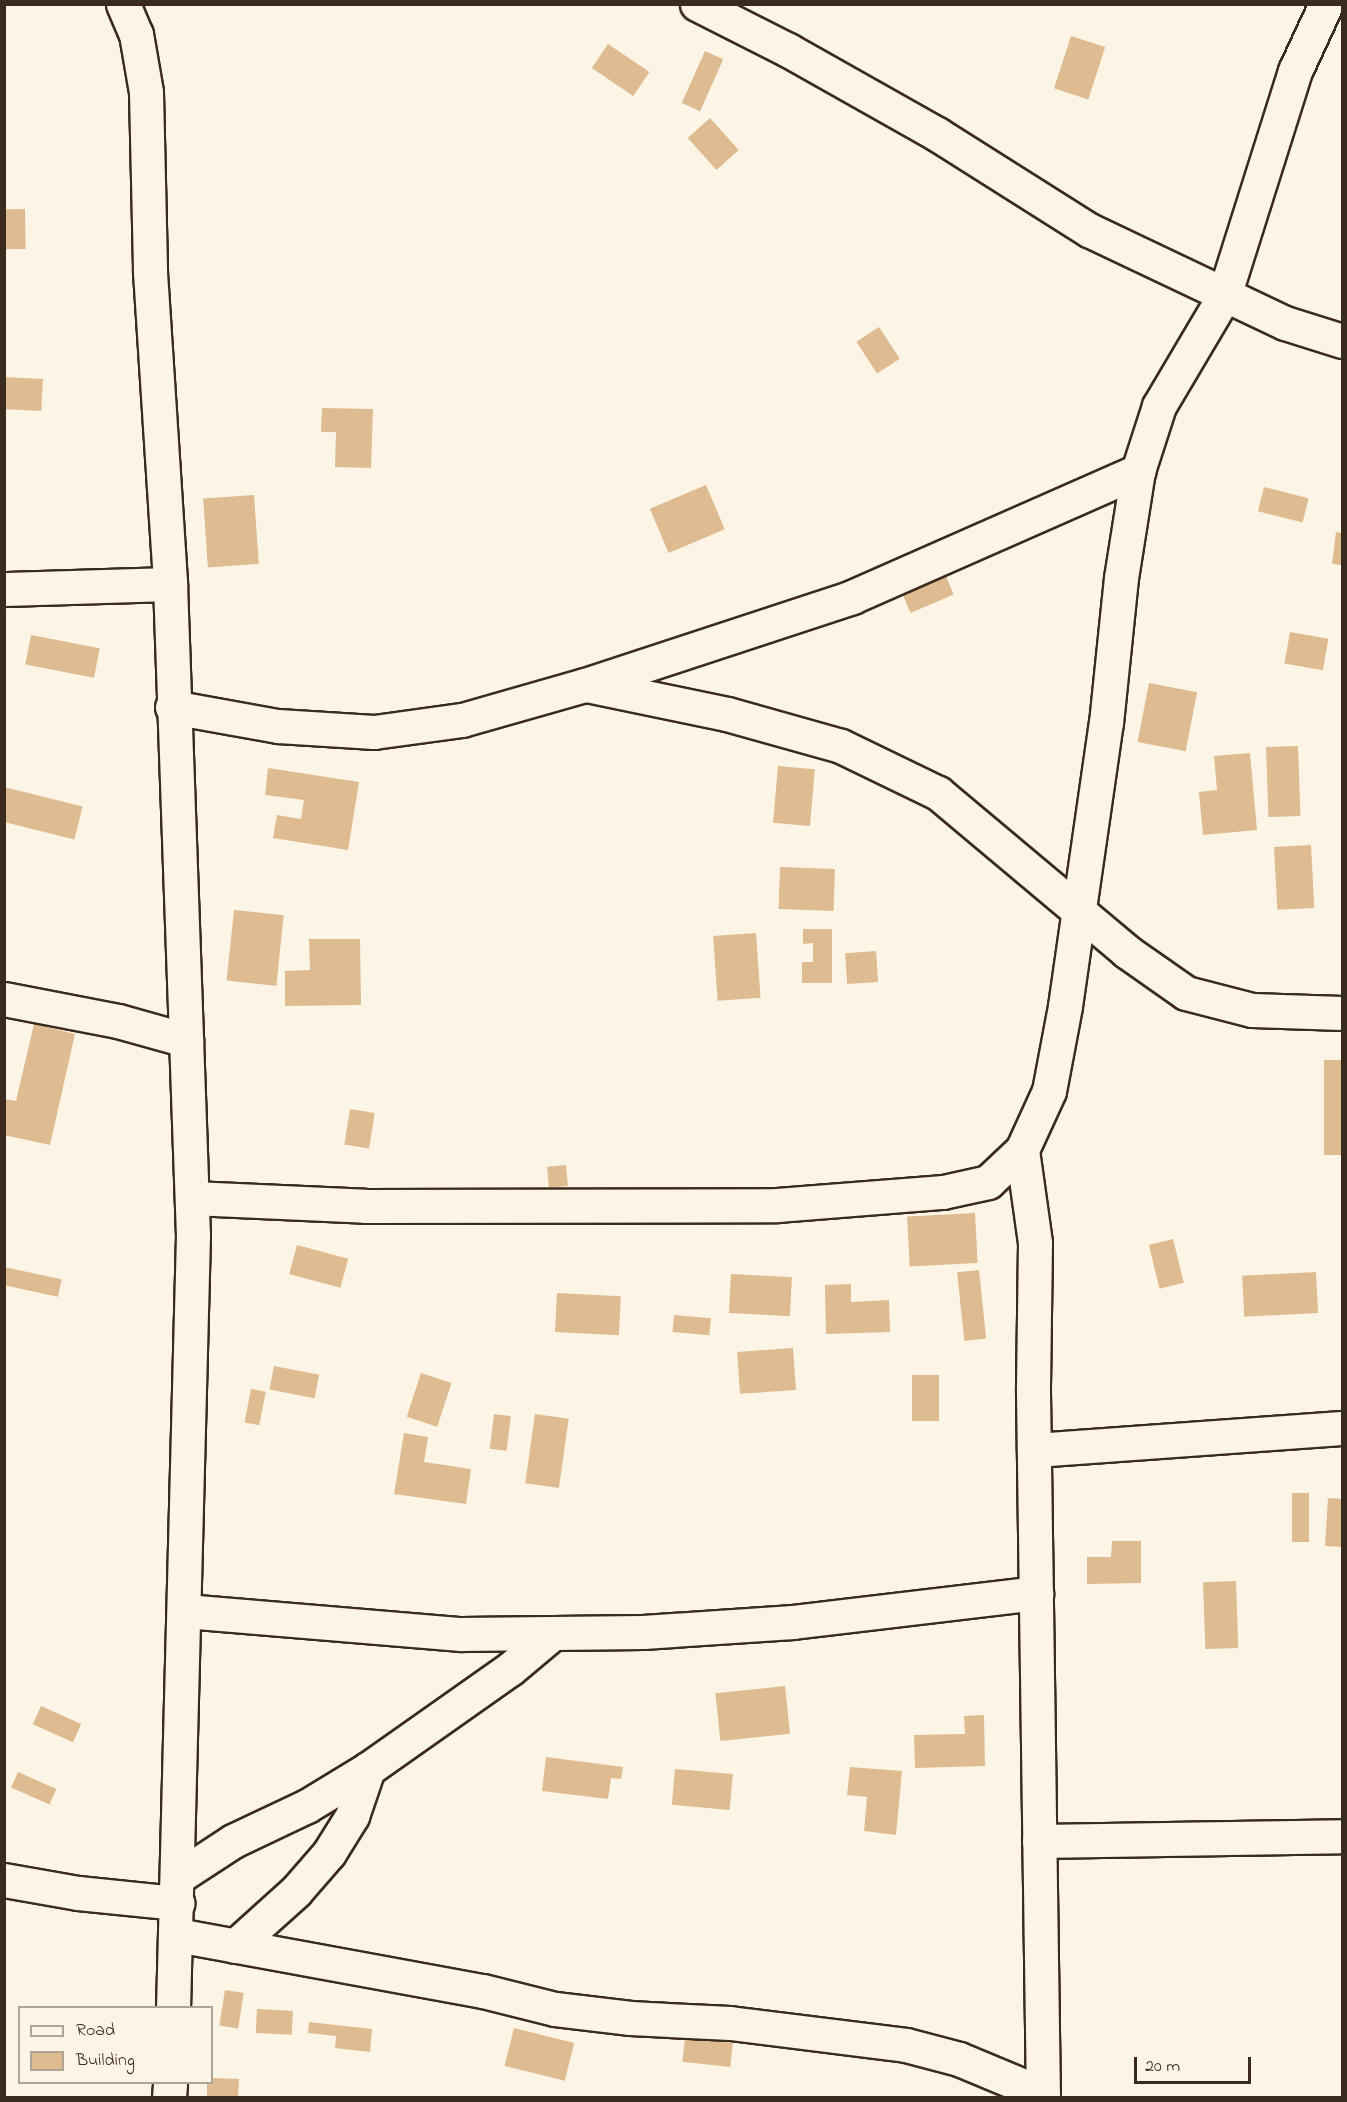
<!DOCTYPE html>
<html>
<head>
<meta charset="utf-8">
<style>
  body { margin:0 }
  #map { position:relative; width:1347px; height:2102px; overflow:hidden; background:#fcf5e5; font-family:"Indie Flower",sans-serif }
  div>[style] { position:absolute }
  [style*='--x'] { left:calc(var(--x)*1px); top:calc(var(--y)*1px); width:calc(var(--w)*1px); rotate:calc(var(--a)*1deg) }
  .building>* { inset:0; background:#debb90; transform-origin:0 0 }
  .roads { filter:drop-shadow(2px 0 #3b2a1e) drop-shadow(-2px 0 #3b2a1e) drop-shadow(0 2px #3b2a1e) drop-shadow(0 -2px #3b2a1e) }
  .minor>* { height:33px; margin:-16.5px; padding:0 16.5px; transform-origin:16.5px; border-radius:16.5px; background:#fcf5e5 }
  span { translate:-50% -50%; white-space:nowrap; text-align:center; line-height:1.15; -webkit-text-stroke:6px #fcf5e5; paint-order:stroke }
  .frame { position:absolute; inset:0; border:6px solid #3b2a1e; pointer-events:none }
  .legend { position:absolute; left:18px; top:2006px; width:195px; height:78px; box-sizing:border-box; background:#fcf5e5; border:2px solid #afa495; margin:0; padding:8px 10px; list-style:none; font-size:18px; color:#3b2a1e }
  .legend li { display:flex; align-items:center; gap:12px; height:30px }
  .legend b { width:30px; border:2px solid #afa495 }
  .scale { position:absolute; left:1134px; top:2057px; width:117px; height:27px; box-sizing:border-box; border:3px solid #3b2a1e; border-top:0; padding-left:8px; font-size:18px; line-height:21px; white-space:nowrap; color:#3b2a1e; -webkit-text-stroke:4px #fcf5e5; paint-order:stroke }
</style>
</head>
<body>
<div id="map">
  <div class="building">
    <div style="left:1071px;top:36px;width:36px;height:55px;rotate:18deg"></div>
    <div style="left:608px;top:44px;width:50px;height:29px;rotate:34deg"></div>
    <div style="left:705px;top:51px;width:20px;height:57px;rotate:24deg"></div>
    <div style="left:710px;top:118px;width:43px;height:30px;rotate:48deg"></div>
    <div style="left:25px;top:209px;width:40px;height:20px;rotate:89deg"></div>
    <div style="left:879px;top:327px;width:38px;height:27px;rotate:57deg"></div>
    <div style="left:4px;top:377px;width:39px;height:32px;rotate:3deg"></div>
    <div style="clip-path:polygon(322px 408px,373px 409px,371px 468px,335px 467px,336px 432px,321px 432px)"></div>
    <div style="left:706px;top:485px;width:48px;height:61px;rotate:67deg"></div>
    <div style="left:1264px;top:487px;width:46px;height:25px;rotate:14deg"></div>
    <div style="left:254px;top:495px;width:69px;height:51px;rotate:86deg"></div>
    <div style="clip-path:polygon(1336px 532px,1342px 533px,1342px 565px,1332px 564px)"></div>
    <div style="left:942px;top:567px;width:30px;height:47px;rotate:67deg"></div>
    <div style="left:1290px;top:632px;width:39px;height:32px;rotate:10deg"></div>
    <div style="left:31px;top:635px;width:70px;height:30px;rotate:11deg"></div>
    <div style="left:1149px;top:683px;width:49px;height:60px;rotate:11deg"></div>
    <div style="left:1298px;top:746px;width:70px;height:32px;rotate:88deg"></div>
    <div style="clip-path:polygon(1250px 753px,1257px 830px,1203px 835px,1199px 792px,1217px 790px,1214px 756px)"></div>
    <div style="left:778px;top:766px;width:37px;height:57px;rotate:5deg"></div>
    <div style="clip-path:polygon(268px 768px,359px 782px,348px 850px,273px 838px,277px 815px,301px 819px,304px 800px,265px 795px)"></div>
    <div style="left:4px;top:787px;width:81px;height:34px;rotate:14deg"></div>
    <div style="left:1311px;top:845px;width:63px;height:37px;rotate:87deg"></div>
    <div style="left:780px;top:867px;width:55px;height:42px;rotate:2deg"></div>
    <div style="left:234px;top:910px;width:50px;height:71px;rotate:6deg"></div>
    <div style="clip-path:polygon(803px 929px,832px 929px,832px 983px,802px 983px,802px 962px,813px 962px,813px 943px,803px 944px)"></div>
    <div style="left:756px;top:933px;width:65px;height:43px;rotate:86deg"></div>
    <div style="clip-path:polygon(309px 939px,360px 939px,361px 1005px,285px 1006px,285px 971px,310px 970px)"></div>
    <div style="left:876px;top:951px;width:31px;height:31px;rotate:86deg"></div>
    <div style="clip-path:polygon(34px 1024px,75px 1034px,50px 1145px,4px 1135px,4px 1099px,16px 1101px)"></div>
    <div style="left:1324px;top:1060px;width:18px;height:95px"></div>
    <div style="left:350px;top:1109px;width:25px;height:36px;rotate:9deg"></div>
    <div style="left:566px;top:1165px;width:21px;height:19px;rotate:85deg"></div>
    <div style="left:975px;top:1213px;width:50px;height:68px;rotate:87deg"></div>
    <div style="left:1173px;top:1239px;width:45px;height:25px;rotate:76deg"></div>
    <div style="left:297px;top:1245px;width:53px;height:30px;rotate:15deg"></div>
    <div style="left:4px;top:1267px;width:59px;height:18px;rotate:12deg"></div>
    <div style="left:979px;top:1270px;width:69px;height:22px;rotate:84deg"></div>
    <div style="left:1316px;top:1272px;width:41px;height:74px;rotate:87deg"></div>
    <div style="left:731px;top:1274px;width:61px;height:39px;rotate:3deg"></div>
    <div style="clip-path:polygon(851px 1284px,851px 1302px,889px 1300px,890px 1332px,826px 1334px,825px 1285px)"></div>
    <div style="left:557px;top:1293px;width:64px;height:39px;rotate:3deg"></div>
    <div style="left:674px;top:1315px;width:37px;height:17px;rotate:5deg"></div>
    <div style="left:793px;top:1348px;width:42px;height:56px;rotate:86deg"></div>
    <div style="left:274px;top:1366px;width:46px;height:24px;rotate:11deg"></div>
    <div style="left:421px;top:1373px;width:32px;height:46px;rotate:18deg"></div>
    <div style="left:912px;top:1375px;width:27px;height:46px"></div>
    <div style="left:251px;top:1389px;width:15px;height:34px;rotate:11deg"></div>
    <div style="left:494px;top:1414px;width:17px;height:35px;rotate:7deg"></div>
    <div style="left:535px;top:1414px;width:34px;height:70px;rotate:8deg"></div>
    <div style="clip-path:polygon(404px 1433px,428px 1437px,424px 1462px,471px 1469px,466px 1504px,394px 1494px)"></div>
    <div style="left:1292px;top:1493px;width:17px;height:49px"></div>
    <div style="clip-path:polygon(1328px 1498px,1342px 1499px,1342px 1547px,1325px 1546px)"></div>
    <div style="clip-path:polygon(1112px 1541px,1141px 1541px,1141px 1583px,1087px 1584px,1087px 1557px,1111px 1557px)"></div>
    <div style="left:1236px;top:1581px;width:67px;height:33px;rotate:88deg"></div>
    <div style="left:785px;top:1686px;width:48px;height:70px;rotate:84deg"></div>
    <div style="left:41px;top:1706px;width:44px;height:20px;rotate:24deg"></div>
    <div style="clip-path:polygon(984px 1715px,985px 1766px,915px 1768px,914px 1735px,965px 1734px,964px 1716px)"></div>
    <div style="clip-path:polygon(546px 1757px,623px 1767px,621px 1779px,611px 1778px,608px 1799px,542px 1791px)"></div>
    <div style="clip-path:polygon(850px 1767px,902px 1771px,896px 1835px,864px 1831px,867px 1797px,847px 1795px)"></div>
    <div style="left:675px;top:1769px;width:58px;height:36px;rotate:5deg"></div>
    <div style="left:18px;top:1772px;width:42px;height:17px;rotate:24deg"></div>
    <div style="left:225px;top:1990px;width:19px;height:36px;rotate:9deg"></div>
    <div style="left:257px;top:2009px;width:36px;height:24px;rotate:3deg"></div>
    <div style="clip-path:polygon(309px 2022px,372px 2029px,370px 2052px,335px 2048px,336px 2036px,308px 2033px)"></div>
    <div style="left:514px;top:2028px;width:62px;height:39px;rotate:14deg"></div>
    <div style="left:685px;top:2038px;width:48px;height:24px;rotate:6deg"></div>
    <div style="clip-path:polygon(212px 2078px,239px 2079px,238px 2098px,207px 2098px,207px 2082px,212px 2082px)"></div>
  </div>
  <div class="roads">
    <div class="minor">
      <div style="--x:123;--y:4;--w:33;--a:67"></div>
      <div style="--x:136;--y:34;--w:59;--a:80.2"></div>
      <div style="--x:146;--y:92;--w:180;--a:88.7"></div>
      <div style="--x:150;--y:272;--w:313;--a:86.3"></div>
      <div style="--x:170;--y:584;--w:651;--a:87.98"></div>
      <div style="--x:193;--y:1235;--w:773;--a:91.48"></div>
      <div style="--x:697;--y:4;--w:102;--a:26.8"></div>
      <div style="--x:788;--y:50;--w:171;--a:29.4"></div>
      <div style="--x:937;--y:134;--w:180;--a:32.3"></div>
      <div style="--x:1089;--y:230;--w:217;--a:25.4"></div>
      <div style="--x:1285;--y:323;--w:60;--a:17.5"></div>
      <div style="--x:4;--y:589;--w:166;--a:-1.7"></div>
      <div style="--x:587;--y:685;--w:143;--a:11.7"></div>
      <div style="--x:727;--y:714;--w:118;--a:15.7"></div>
      <div style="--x:841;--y:746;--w:108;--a:25.9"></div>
      <div style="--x:938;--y:793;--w:246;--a:40"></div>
      <div style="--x:1126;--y:951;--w:73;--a:35"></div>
      <div style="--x:1186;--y:993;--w:68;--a:14.4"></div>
      <div style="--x:1252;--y:1010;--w:90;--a:1.9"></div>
      <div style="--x:172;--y:707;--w:108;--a:10.2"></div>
      <div style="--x:278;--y:726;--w:96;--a:3.6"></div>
      <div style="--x:374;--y:732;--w:89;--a:-7.8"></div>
      <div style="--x:462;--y:720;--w:128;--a:-15.9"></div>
      <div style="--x:585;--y:685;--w:281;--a:-18.2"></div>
      <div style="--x:852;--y:597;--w:313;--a:-23.8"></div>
      <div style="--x:4;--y:999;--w:116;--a:10.9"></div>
      <div style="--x:118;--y:1021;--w:71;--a:15.6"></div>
      <div style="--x:1022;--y:1150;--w:94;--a:82"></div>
      <div style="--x:1035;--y:1243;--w:149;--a:90.8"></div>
      <div style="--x:1033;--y:1392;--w:706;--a:89.19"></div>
      <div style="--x:192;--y:1198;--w:173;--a:2.6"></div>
      <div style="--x:365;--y:1206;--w:412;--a:-0.1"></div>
      <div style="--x:777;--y:1205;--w:167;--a:-4.5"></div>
      <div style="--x:943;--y:1192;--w:46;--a:-12.5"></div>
      <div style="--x:988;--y:1182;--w:47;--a:-43.3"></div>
      <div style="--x:1022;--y:1150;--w:65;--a:-65.4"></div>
      <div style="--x:1049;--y:1091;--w:86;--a:-79.3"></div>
      <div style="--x:1065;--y:1006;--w:286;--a:-81.8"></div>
      <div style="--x:1106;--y:723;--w:146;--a:-84.1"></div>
      <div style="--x:1121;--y:578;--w:108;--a:-81"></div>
      <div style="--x:1138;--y:471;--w:68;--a:-72.1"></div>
      <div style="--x:1159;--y:406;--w:128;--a:-59.4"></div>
      <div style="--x:1224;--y:296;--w:236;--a:-72.5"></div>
      <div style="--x:1295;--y:71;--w:74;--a:-65.2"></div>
      <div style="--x:1034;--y:1450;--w:309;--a:-4.1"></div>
      <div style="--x:185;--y:1611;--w:277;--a:4.8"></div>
      <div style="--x:461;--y:1634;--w:182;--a:-0.6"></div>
      <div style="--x:643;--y:1632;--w:150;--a:-3.8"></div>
      <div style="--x:793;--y:1622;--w:245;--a:-6.8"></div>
      <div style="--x:1039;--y:1841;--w:303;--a:-0.9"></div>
      <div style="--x:178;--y:1877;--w:66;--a:-33.2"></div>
      <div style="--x:233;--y:1841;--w:82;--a:-25.3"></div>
      <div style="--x:307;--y:1806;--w:71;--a:-31.2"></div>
      <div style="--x:368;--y:1769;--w:174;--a:-35.2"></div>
      <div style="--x:510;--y:1669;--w:56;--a:-39.9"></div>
      <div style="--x:4;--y:1880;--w:75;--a:10"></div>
      <div style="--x:78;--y:1893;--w:100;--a:5.8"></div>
      <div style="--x:177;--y:1935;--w:311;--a:10.4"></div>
      <div style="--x:483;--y:1991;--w:74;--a:14"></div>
      <div style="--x:555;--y:2009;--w:76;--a:6.8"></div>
      <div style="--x:630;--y:2018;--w:100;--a:2.9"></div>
      <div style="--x:730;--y:2023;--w:177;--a:7.1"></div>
      <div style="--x:906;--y:2045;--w:55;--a:14.8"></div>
      <div style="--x:959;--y:2059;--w:91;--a:22.6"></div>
      <div style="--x:235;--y:1946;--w:82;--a:-42"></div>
      <div style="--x:296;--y:1891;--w:50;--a:-49"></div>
      <div style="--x:329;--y:1853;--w:44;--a:-58.1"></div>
      <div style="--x:352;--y:1816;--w:50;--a:-71.2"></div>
      <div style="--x:169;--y:2098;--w:16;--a:-86"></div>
    </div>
  </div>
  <div class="frame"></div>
  <ul class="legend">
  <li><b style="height:8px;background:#fcf5e5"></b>Road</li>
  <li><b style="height:16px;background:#debb90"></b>Building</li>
  </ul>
  <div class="scale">20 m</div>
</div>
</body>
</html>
